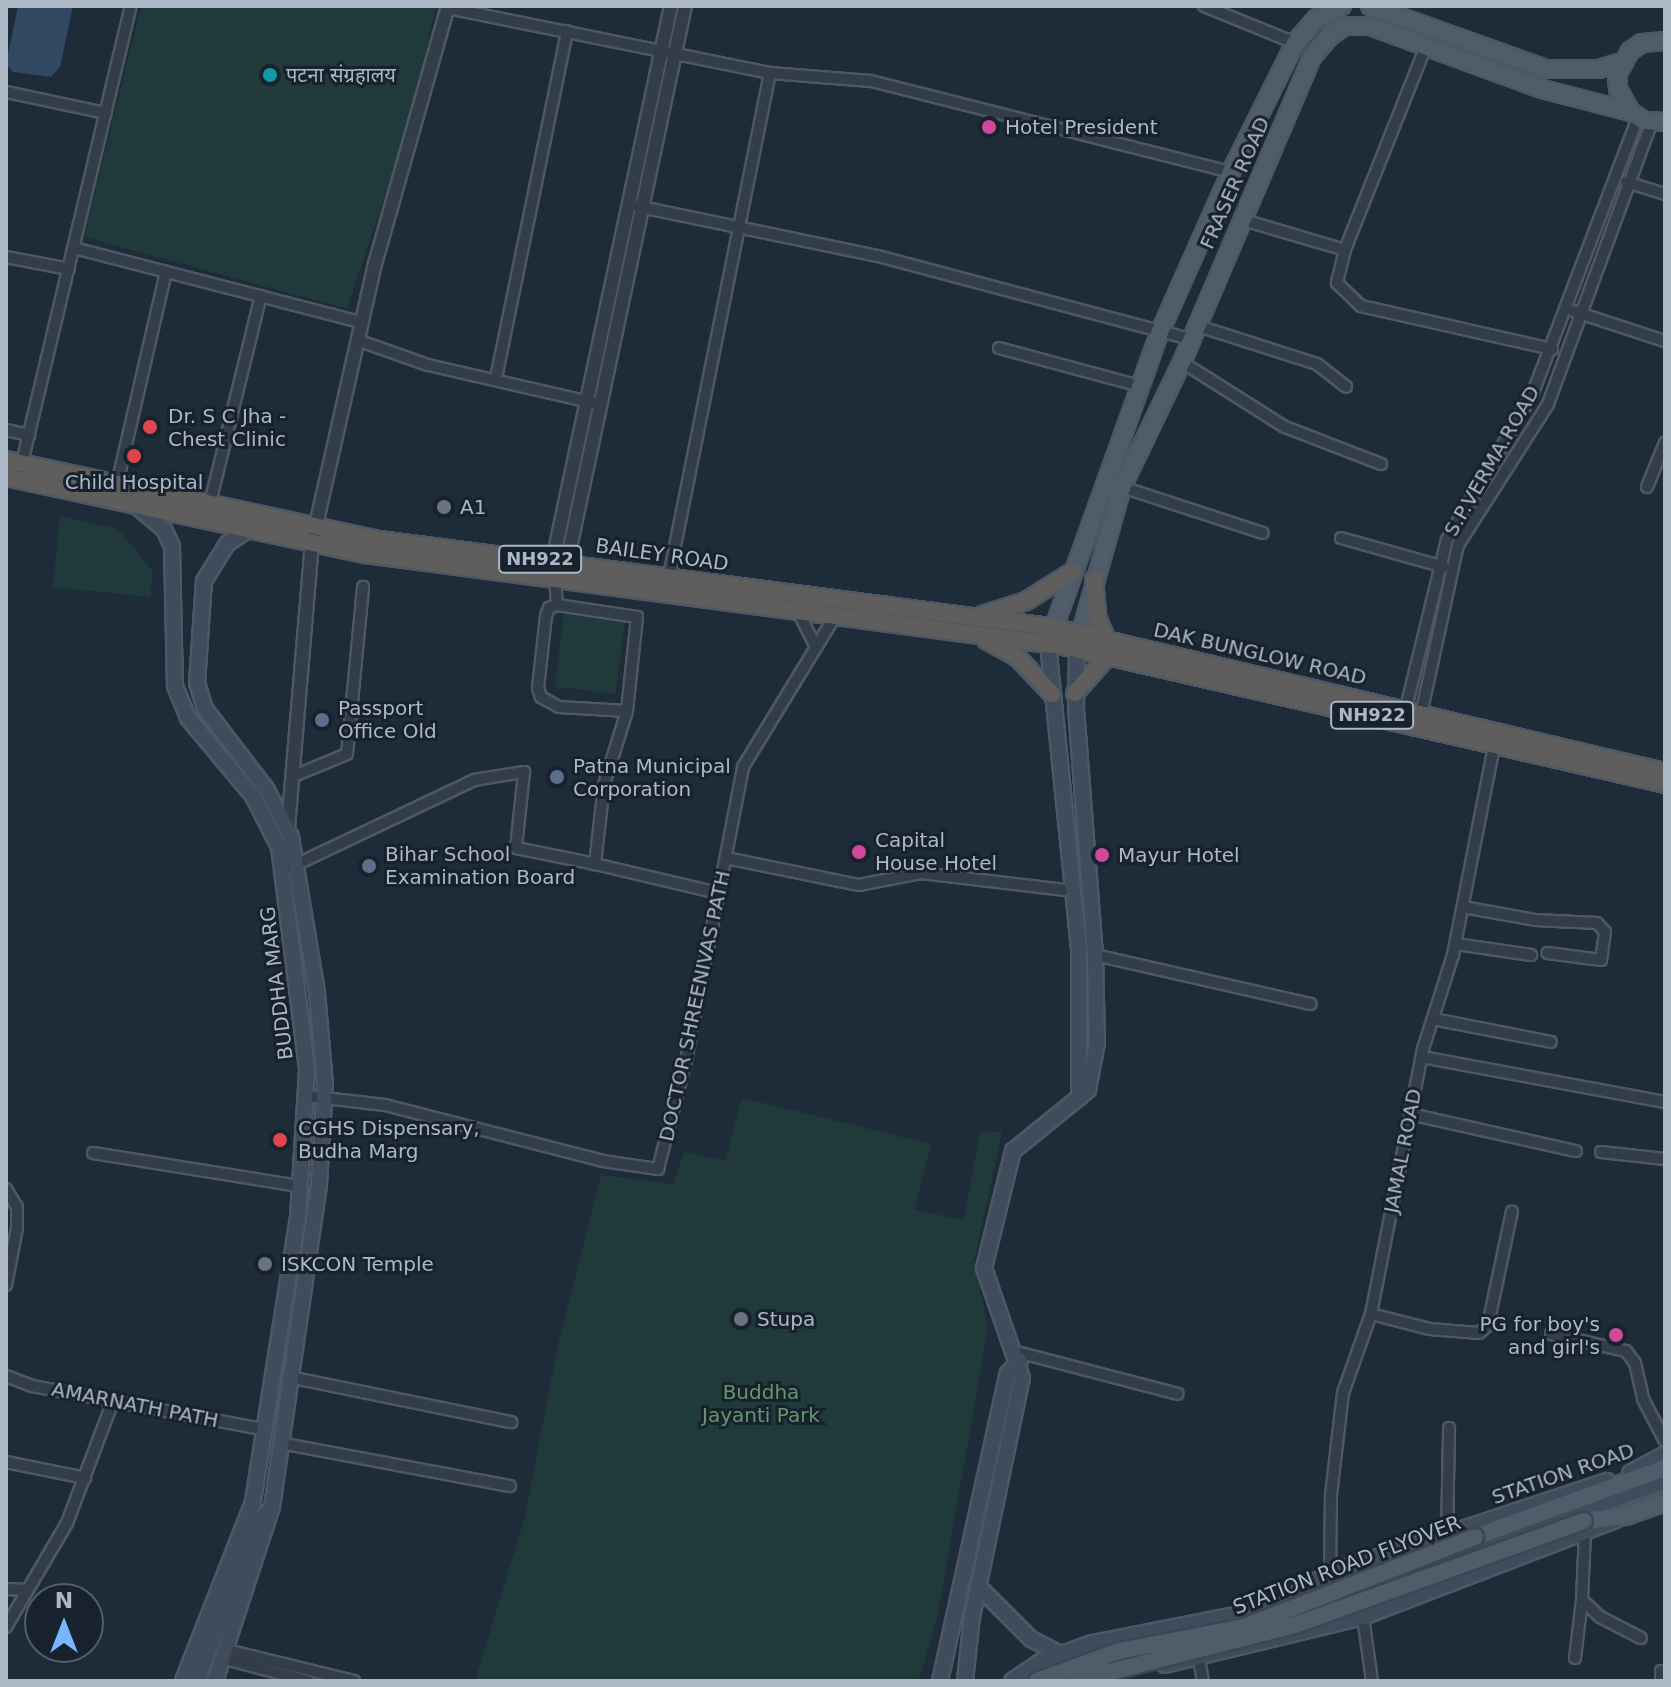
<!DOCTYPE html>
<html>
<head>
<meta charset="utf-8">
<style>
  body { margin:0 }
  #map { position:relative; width:1671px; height:1687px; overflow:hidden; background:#1e2c39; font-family:"DejaVu Sans","Noto Sans Devanagari",sans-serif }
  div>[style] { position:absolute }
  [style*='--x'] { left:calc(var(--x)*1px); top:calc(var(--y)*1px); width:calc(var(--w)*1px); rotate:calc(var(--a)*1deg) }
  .green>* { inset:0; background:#20393a; transform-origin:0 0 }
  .water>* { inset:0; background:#304861 }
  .roads { filter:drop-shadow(2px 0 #4d5864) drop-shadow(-2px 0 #4d5864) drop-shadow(0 2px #4d5864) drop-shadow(0 -2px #4d5864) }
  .minor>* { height:10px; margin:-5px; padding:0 5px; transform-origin:5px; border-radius:5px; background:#323d49 }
  .tertiary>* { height:12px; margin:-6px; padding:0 6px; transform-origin:6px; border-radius:6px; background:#323d49 }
  .secondary>* { height:14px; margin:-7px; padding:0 7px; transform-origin:7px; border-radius:7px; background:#404c5c }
  .primary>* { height:16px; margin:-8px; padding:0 8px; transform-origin:8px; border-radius:8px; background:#505c69 }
  .trunk>* { height:16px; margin:-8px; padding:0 8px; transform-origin:8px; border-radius:8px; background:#605e5c }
  .bridges { filter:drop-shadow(2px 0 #3c4652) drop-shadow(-2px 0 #3c4652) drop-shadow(0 2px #3c4652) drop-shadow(0 -2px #3c4652) }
  .primary-bridge>* { height:16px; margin:-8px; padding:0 8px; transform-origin:8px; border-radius:8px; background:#505c69 }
  .dots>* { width:22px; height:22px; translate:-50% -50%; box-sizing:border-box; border:4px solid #18222d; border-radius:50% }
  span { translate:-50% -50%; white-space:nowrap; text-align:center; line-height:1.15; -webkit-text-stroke:6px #18222d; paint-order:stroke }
  .shield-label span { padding:2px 6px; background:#18222d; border:2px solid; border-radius:6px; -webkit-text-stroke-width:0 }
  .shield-label { font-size:18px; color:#acb8c6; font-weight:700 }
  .poi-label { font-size:20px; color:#acb8c6 }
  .left { translate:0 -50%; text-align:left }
  .right { translate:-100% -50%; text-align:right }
  .street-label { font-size:20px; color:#acb8c6 }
  .park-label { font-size:20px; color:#62986b }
  .frame { position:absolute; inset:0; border:8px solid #acb8c6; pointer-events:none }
  .north { position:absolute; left:24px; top:1583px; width:80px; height:80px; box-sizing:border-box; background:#18222d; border:2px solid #535e6a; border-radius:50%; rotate:0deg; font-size:22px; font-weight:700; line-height:32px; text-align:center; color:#acb8c6 }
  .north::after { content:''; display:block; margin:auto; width:28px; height:36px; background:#78b6ff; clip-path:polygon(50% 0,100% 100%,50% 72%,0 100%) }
</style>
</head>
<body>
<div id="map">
  <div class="green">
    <div style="clip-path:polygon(141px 6px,436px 6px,413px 112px,347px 309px,84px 237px)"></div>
    <div style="clip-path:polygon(60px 516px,118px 529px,152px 570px,151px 597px,53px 587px)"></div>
    <div style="left:564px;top:614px;width:61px;height:73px;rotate:7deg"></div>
    <div style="clip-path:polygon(742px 1098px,931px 1144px,914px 1210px,964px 1220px,980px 1131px,1002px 1132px,974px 1262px,988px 1328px,937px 1618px,920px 1677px,915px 1681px,475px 1681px,525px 1517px,557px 1349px,601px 1175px,673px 1184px,684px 1152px,725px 1161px)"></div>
  </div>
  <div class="water">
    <div style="clip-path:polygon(18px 6px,73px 6px,60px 67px,51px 77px,13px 72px,6px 64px)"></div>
  </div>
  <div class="roads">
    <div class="minor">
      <div style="--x:1204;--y:6;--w:98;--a:22.1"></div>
      <div style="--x:448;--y:8;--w:328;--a:11.4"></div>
      <div style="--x:770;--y:73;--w:101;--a:4.5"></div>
      <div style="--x:871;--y:81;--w:371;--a:14.2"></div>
      <div style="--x:1426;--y:46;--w:219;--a:111.7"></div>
      <div style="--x:1345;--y:250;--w:34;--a:104"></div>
      <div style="--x:1337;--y:283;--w:33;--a:44"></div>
      <div style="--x:1361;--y:306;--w:196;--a:12.7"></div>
      <div style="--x:6;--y:92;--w:102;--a:11.9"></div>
      <div style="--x:1626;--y:182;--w:41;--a:17.1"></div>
      <div style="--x:636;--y:206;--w:247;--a:11.7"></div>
      <div style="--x:878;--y:256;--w:323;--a:14.9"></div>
      <div style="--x:1240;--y:219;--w:109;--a:16.4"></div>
      <div style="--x:74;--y:248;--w:296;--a:14.5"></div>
      <div style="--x:6;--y:257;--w:64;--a:10.8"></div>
      <div style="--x:1573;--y:311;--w:97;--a:18.1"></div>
      <div style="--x:1195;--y:325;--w:128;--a:17.7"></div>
      <div style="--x:1317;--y:364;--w:37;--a:38"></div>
      <div style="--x:357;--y:340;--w:75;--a:19.4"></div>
      <div style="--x:428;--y:365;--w:170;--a:12.9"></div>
      <div style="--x:999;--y:348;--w:146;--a:15.1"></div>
      <div style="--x:1182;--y:362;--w:122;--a:32.3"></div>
      <div style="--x:1285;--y:427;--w:103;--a:21.1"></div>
      <div style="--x:496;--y:378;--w:354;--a:-78.4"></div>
      <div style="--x:6;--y:430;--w:24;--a:12"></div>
      <div style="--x:21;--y:467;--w:474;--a:-76.6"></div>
      <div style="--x:117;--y:484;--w:218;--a:-77"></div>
      <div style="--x:1122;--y:487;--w:148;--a:18.1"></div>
      <div style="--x:1647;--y:487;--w:48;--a:-67.8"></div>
      <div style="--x:210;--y:503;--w:213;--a:-76.2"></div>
      <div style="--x:1341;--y:538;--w:107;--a:15.7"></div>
      <div style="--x:669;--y:576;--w:513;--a:-78.65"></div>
      <div style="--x:555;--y:577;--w:28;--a:86"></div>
      <div style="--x:557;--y:605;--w:81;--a:8.5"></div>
      <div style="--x:637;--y:617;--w:95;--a:96.1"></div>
      <div style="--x:627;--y:711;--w:68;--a:-176.6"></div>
      <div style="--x:559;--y:707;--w:21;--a:-151"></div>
      <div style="--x:541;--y:697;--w:9;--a:-108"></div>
      <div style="--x:538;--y:688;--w:72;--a:-83.7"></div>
      <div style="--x:546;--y:616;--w:9;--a:-69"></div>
      <div style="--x:549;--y:608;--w:9;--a:-21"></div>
      <div style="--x:797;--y:610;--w:42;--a:62.8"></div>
      <div style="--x:627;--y:711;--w:77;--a:107.3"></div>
      <div style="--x:604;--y:785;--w:80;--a:96.5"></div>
      <div style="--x:595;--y:864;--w:126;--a:13.3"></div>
      <div style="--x:1404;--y:716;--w:181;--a:-76.3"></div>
      <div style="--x:1447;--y:540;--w:168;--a:-59.6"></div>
      <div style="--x:1532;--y:395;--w:298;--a:-69.1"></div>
      <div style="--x:1420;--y:719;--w:178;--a:-77.7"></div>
      <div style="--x:1458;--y:545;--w:167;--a:-57.4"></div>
      <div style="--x:1548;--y:404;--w:301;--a:-69.8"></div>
      <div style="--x:294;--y:776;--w:57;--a:-22.5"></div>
      <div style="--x:347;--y:754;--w:168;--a:-84.5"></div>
      <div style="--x:726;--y:858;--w:136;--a:11.5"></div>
      <div style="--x:859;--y:885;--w:63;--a:-11"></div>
      <div style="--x:921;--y:873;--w:154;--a:6.7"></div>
      <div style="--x:291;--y:867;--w:203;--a:-25.4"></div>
      <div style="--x:474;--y:780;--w:51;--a:-9.1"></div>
      <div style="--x:524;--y:772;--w:76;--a:96"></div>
      <div style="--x:516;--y:848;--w:81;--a:11.4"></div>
      <div style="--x:1463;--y:907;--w:73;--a:10.2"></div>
      <div style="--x:1535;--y:920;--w:62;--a:2.8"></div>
      <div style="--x:1597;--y:923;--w:12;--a:48"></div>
      <div style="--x:1605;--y:932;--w:28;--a:98"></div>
      <div style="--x:1601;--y:960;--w:54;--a:-172.6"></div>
      <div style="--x:1456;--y:944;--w:76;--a:8.3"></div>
      <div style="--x:1095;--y:955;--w:221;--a:12.8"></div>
      <div style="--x:1433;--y:1019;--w:120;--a:11"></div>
      <div style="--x:1422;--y:1057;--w:247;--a:10.5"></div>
      <div style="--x:306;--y:1096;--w:80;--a:6.5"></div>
      <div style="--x:385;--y:1105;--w:225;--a:14.4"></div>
      <div style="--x:603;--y:1161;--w:56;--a:8.3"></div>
      <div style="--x:658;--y:1169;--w:112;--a:-75.5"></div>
      <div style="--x:686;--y:1061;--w:299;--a:-79"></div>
      <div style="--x:743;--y:767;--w:180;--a:-58.6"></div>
      <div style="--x:1410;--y:1114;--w:170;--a:12.6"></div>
      <div style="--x:1601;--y:1152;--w:64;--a:6.2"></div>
      <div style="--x:93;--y:1153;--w:210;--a:9.1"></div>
      <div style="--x:6;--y:1189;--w:21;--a:59"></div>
      <div style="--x:17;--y:1207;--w:21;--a:90"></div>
      <div style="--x:17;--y:1228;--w:58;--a:100.9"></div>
      <div style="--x:1371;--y:1314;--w:61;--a:14.3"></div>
      <div style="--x:1430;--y:1329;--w:49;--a:4.7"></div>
      <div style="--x:1479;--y:1333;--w:12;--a:-42"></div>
      <div style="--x:1488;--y:1325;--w:116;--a:-78.1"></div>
      <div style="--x:1551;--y:1334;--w:77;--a:12.8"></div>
      <div style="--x:1626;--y:1351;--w:15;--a:53"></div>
      <div style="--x:1635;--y:1363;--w:37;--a:77"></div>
      <div style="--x:1643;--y:1399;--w:47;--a:62.4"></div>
      <div style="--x:1017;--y:1352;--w:166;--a:14.6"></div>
      <div style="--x:6;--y:1376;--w:28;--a:21"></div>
      <div style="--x:32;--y:1386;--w:238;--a:10.6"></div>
      <div style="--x:289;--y:1377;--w:227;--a:11.5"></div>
      <div style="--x:280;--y:1443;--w:234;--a:10.6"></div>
      <div style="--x:6;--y:1462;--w:81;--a:11.4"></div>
      <div style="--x:1585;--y:1533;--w:67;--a:92.6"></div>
      <div style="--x:1582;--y:1600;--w:25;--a:43"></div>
      <div style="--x:1600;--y:1617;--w:46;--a:27.1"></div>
      <div style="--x:1447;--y:1536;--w:108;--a:-88.9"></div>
      <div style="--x:1330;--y:1573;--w:78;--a:-89.3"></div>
      <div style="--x:1331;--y:1495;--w:103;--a:-83.3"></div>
      <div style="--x:1343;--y:1393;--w:84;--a:-70.5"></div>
      <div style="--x:1371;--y:1314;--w:270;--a:-78.9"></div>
      <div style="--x:1423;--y:1049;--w:99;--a:-72.3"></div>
      <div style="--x:1453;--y:955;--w:218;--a:-78.9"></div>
      <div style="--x:6;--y:1589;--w:21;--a:3"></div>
      <div style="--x:1363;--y:1617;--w:65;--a:82"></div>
      <div style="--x:6;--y:1627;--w:121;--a:-59.6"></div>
      <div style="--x:67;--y:1523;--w:130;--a:-69.3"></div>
      <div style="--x:227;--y:1650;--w:131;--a:13.7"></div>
      <div style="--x:1575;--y:1658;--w:58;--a:-83.1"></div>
      <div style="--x:225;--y:1659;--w:86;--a:14.8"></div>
      <div style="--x:1199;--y:1659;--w:22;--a:80"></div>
      <div style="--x:1661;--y:1681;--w:10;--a:-90"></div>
    </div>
    <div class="tertiary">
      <div style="--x:553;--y:560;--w:566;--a:-77.98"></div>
      <div style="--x:567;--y:562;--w:568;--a:-78.02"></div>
      <div style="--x:288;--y:828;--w:286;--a:-85.2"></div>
      <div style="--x:312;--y:543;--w:286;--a:-77.3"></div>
      <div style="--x:375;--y:264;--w:268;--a:-74.2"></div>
    </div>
    <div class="secondary">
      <div style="--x:135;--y:505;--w:38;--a:40"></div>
      <div style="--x:164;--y:529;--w:19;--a:65"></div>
      <div style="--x:172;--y:546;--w:140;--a:88.8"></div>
      <div style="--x:175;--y:686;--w:35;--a:68"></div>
      <div style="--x:188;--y:718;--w:102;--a:50.2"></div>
      <div style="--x:253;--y:796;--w:57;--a:63"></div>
      <div style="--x:279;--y:847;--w:225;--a:82.8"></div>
      <div style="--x:307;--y:1070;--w:147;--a:93.5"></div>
      <div style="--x:298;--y:1217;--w:289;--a:99"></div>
      <div style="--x:253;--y:1502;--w:192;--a:111.4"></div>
      <div style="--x:1048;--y:644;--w:308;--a:84.2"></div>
      <div style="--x:1079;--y:950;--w:148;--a:90"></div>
      <div style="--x:1630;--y:1473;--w:40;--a:-28"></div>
      <div style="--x:1372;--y:1585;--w:311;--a:-19.5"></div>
      <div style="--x:978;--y:1586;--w:75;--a:45"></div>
      <div style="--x:1031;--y:1639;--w:34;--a:27"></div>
      <div style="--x:1296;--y:1613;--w:21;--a:-82"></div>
      <div style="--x:1299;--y:1592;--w:36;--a:-32"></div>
      <div style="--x:1330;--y:1573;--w:292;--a:-18.4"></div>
      <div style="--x:1165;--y:1665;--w:204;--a:-13.6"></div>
      <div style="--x:1363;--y:1617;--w:271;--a:-21"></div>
      <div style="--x:197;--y:1681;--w:172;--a:-68.8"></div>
      <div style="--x:259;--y:1521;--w:14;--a:-45"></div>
      <div style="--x:215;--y:1681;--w:183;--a:-71.9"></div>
      <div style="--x:272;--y:1507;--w:327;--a:-81.7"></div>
      <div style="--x:319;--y:1183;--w:99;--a:-86.5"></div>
      <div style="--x:325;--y:1084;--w:92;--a:-95"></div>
      <div style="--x:317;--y:992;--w:157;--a:-99.5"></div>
      <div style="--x:291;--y:837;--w:53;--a:-117.1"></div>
      <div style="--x:267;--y:790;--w:102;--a:-127.4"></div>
      <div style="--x:205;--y:709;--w:27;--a:-107"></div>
      <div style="--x:197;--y:683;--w:102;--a:-86.1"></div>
      <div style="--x:204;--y:581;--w:44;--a:-58.1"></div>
      <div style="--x:227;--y:544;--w:27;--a:-34"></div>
      <div style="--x:940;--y:1681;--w:315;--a:-77.6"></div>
      <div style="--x:1008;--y:1373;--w:17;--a:-45"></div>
      <div style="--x:965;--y:1681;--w:64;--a:-83.8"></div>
      <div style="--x:972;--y:1617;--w:244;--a:-78.2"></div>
      <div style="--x:1022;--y:1378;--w:116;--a:-109.1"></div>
      <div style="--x:984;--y:1268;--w:121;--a:-76.1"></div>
      <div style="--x:1013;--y:1151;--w:97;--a:-39.1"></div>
      <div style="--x:1088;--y:1090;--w:48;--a:-79.2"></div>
      <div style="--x:1097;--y:1043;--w:88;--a:-91.3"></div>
      <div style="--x:1095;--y:955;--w:247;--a:-94.4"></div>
      <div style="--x:1076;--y:709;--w:60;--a:-89"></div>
      <div style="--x:1012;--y:1681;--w:36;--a:-34"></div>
      <div style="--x:1042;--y:1661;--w:53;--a:-19.8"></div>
      <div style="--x:1092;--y:1643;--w:193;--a:-11.1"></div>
    </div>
    <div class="primary">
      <div style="--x:1370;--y:6;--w:187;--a:19.7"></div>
      <div style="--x:1546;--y:69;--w:53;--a:0"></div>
      <div style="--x:1599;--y:69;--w:24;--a:-17"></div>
      <div style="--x:1665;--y:41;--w:23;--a:175"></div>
      <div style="--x:1642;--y:43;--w:14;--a:146"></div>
      <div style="--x:1630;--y:51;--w:27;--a:118"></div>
      <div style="--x:1617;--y:75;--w:14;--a:86"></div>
      <div style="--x:1618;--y:89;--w:26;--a:61"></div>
      <div style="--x:1631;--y:112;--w:16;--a:35"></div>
      <div style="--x:1644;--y:121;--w:21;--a:3"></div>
      <div style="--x:1048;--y:644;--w:331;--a:-70.3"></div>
      <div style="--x:1160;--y:332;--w:175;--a:-66.1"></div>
      <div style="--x:1231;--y:172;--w:144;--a:-63.6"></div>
      <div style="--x:1295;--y:43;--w:33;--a:-49"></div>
      <div style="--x:1317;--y:18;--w:28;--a:-26"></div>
      <div style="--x:1077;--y:647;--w:166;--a:-74.3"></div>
      <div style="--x:1122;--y:487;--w:139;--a:-64.4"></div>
      <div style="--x:1182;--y:362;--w:332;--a:-66.9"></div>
      <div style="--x:1312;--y:57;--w:28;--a:-49"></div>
      <div style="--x:1330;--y:36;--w:18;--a:-34"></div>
      <div style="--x:1345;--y:26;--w:25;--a:0"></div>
      <div style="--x:1370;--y:26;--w:183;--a:20.1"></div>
      <div style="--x:1542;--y:89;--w:92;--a:14.5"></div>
      <div style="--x:1584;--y:1521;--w:42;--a:-6.8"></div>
      <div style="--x:1626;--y:1516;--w:41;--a:-19.7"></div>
      <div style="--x:1475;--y:1537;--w:202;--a:-20"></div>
    </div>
    <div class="trunk">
      <div style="--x:6;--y:460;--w:375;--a:12.1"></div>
      <div style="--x:373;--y:539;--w:684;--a:7.4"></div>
      <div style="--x:1051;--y:627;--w:631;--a:13.29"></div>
      <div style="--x:6;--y:477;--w:368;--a:12.1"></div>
      <div style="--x:366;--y:554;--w:703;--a:7.52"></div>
      <div style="--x:1063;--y:646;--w:618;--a:12.91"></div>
      <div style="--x:1094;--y:579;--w:38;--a:85"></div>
      <div style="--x:1097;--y:617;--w:23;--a:67"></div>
      <div style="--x:982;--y:615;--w:46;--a:-17.7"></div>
      <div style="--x:1026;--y:601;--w:54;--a:-32.2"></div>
      <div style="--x:986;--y:640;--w:37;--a:29"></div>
      <div style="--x:1018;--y:658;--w:50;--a:46.6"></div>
      <div style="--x:1075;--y:693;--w:50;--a:-48.3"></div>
    </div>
  </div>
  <div class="bridges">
    <div class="primary-bridge">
      <div style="--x:1037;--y:1681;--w:87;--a:-20.1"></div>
      <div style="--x:1119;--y:1651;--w:127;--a:-10.9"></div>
      <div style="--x:1244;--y:1627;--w:248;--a:-21.3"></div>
      <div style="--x:1074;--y:1681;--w:228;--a:-14.2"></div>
      <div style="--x:1295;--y:1625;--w:307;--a:-19.8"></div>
    </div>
  </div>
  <div class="dots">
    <div style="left:270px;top:75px;background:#0f9aa8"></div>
    <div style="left:989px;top:127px;background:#d1479c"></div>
    <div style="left:150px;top:427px;background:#e0444e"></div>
    <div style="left:134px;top:456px;background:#e0444e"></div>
    <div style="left:444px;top:507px;background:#6b7280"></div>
    <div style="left:322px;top:720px;background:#5c6f8a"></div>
    <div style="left:557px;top:777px;background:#5c6f8a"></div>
    <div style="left:859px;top:852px;background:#d1479c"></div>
    <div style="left:1102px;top:855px;background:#d1479c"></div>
    <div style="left:369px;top:866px;background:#5c6f8a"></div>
    <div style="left:280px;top:1140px;background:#e0444e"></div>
    <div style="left:265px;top:1264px;background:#6b7280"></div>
    <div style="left:741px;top:1319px;background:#6b7280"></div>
    <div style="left:1616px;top:1335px;background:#d1479c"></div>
  </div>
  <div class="shield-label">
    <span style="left:540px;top:559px">NH922</span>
    <span style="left:1372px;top:715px">NH922</span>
  </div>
  <div class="poi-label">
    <span class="left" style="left:286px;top:75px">पटना संग्रहालय</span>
    <span class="left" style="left:1005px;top:127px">Hotel President</span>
    <span class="left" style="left:168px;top:428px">Dr. S C Jha -<br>Chest Clinic</span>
    <span style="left:134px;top:482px">Child Hospital</span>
    <span class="left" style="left:460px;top:507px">A1</span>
    <span class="left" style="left:338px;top:720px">Passport<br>Office Old</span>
    <span class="left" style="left:573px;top:778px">Patna Municipal<br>Corporation</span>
    <span class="left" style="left:875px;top:852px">Capital<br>House Hotel</span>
    <span class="left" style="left:385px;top:866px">Bihar School<br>Examination Board</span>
    <span class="left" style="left:1118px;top:855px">Mayur Hotel</span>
    <span class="left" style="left:298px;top:1140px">CGHS Dispensary,<br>Budha Marg</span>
    <span class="left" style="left:281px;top:1264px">ISKCON Temple</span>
    <span class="left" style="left:757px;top:1319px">Stupa</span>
    <span class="right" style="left:1600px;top:1336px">PG for boy's<br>and girl's</span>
  </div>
  <div class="street-label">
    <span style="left:1235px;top:183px;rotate:-66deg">FRASER ROAD</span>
    <span style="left:1492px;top:461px;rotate:-60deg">S.P.VERMA.ROAD</span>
    <span style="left:662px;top:555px;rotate:8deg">BAILEY ROAD</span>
    <span style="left:1260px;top:654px;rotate:13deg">DAK BUNGLOW ROAD</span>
    <span style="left:277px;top:983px;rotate:-97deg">BUDDHA MARG</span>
    <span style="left:695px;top:1006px;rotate:-78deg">DOCTOR SHREENIVAS PATH</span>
    <span style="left:1403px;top:1151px;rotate:-79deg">JAMAL ROAD</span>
    <span style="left:135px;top:1405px;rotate:11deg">AMARNATH PATH</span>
    <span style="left:1563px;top:1474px;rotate:-19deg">STATION ROAD</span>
    <span style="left:1347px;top:1565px;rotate:-21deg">STATION ROAD FLYOVER</span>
  </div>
  <div class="park-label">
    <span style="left:761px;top:1404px">Buddha<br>Jayanti Park</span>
  </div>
  <div class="frame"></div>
  <div class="north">N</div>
</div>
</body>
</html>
